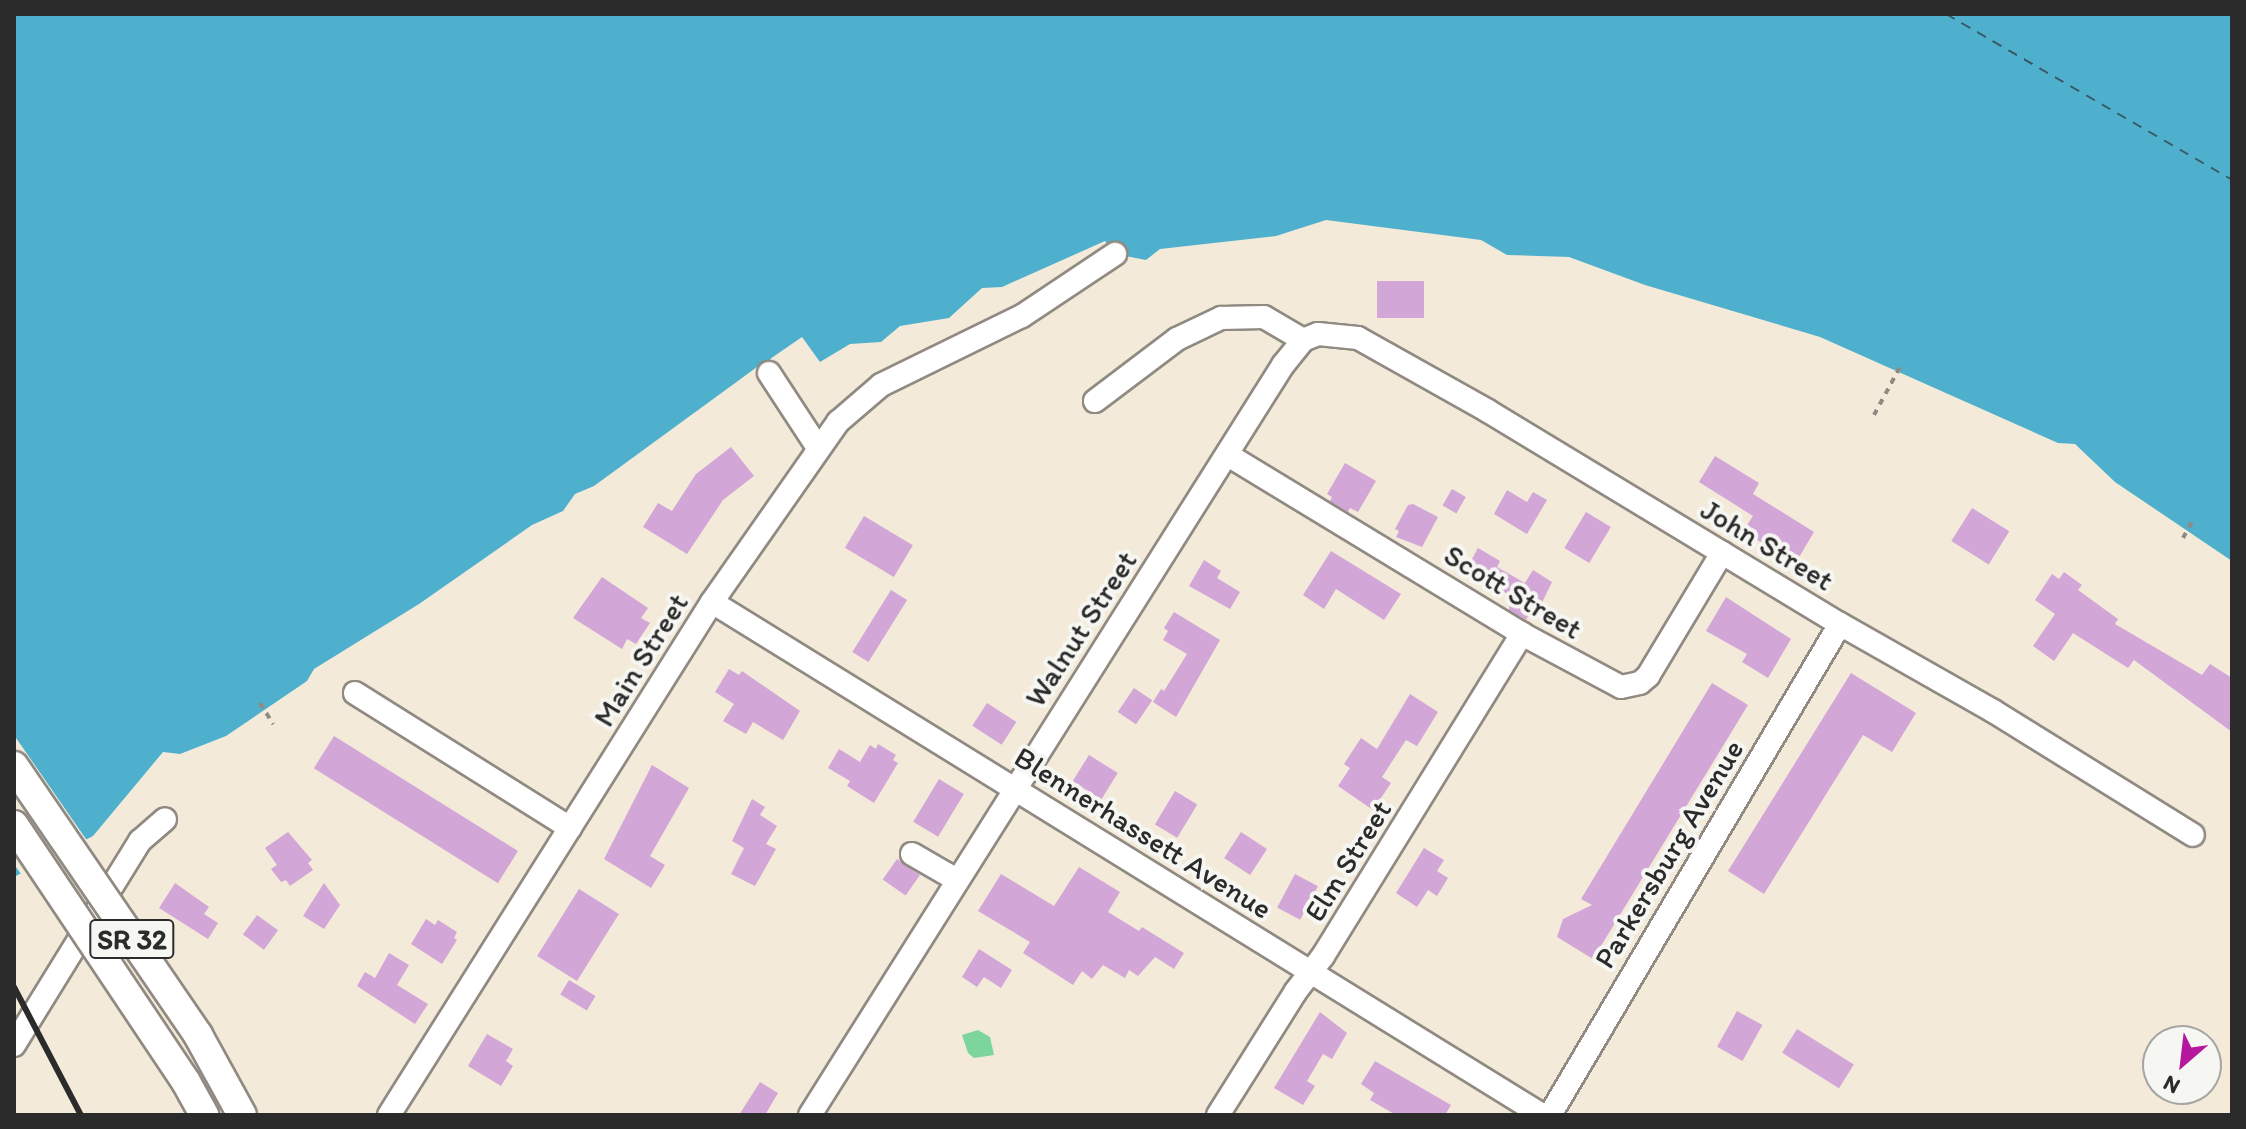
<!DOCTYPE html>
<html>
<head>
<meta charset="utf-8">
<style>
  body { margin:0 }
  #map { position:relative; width:2246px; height:1129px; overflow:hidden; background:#f4ead9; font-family:Itim,sans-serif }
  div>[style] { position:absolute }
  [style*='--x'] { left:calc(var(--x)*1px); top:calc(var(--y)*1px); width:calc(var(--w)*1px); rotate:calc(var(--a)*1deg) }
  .green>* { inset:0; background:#7cd59c }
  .water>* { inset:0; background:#4eb0cd }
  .pier>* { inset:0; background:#f4ead9 }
  .ferry>* { height:2px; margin-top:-1px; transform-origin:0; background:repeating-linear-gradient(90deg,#375a64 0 10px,transparent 0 18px) }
  .building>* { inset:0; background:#d2a6d7; transform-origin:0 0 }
  .path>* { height:4px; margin-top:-2px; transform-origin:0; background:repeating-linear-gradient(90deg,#908a82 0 6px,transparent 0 12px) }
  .roads { filter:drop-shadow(2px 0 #908a82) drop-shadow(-2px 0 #908a82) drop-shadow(0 2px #908a82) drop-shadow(0 -2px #908a82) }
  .minor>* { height:22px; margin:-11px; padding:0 11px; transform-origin:11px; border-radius:11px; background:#fff }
  .rail>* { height:6px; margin:-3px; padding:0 3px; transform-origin:3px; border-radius:3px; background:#2b2b2b }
  .bridges { filter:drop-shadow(2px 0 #908a82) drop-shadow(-2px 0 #908a82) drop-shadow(0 2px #908a82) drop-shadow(0 -2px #908a82) }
  .major-bridge>* { height:28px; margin:-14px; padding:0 14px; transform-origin:14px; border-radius:14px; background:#fff }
  span { translate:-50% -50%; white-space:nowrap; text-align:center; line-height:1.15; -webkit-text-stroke:8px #f6f6f2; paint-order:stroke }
  .shield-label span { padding:2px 6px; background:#f6f6f2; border:2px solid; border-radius:6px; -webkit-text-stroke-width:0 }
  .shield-label { font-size:28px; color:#2b2b2b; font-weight:700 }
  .street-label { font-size:30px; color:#2b2b2b }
  .frame { position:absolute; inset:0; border:16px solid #2b2b2b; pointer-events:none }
  .north { position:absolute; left:2142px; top:1025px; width:80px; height:80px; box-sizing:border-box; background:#f6f6f2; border:2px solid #a5a5a2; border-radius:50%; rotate:208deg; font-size:22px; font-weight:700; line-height:32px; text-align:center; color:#2b2b2b }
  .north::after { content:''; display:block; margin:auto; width:28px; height:36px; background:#b5179e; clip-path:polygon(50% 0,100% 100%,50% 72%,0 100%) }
</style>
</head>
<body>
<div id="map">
  <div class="green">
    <div style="clip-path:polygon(978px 1030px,990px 1037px,994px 1055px,974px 1058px,968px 1053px,962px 1035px)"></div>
  </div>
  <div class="water">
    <div style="clip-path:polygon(14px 14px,2232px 14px,2232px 561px,2115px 482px,2075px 444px,2058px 443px,1820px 337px,1645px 285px,1569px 257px,1507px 255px,1481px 240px,1326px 220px,1276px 236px,1160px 249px,1146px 260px,1115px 254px,1105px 241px,1002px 287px,982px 288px,949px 318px,900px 326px,881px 342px,850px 344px,820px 362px,802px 337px,770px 359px,775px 370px,764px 376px,757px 367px,594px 486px,575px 494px,563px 511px,532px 525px,419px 604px,314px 669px,307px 681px,226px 736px,180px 754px,163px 752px,93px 836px,14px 877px)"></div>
  </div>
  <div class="pier">
    <div style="clip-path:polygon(14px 735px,88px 842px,23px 877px,14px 864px)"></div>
  </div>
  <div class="ferry">
    <div style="--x:1946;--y:14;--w:331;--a:30.1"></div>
  </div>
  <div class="building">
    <div style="left:1377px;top:281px;width:47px;height:37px"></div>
    <div style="clip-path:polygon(731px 447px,754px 476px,723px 500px,687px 554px,643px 527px,658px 503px,672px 511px,696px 474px)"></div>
    <div style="clip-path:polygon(1715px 456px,1759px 483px,1753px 494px,1814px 532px,1795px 564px,1743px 531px,1753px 516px,1699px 482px)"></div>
    <div style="clip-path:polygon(1345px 463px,1376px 481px,1358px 512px,1350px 508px,1348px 512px,1330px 501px,1332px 497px,1327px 494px)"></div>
    <div style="left:1452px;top:489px;width:16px;height:19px;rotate:30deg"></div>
    <div style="clip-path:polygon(1507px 490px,1527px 502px,1533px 492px,1547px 500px,1527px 534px,1494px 514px)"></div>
    <div style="clip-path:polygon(1413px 504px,1438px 517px,1422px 547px,1396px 537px,1399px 531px,1395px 529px,1408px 505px)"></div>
    <div style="left:1972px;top:508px;width:44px;height:39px;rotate:32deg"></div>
    <div style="left:1586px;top:512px;width:29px;height:42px;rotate:31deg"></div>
    <div style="left:864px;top:516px;width:57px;height:37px;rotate:31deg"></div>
    <div style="clip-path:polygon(1478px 548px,1500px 561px,1497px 567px,1525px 583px,1533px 570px,1552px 582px,1534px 619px,1528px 616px,1526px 620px,1509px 610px,1511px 596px,1466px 570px)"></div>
    <div style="clip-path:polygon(1331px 551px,1401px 594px,1384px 620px,1336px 589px,1324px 609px,1303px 595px)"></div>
    <div style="clip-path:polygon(1204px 560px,1221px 571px,1217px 578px,1240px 592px,1230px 609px,1189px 586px)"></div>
    <div style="clip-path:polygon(2064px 572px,2082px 585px,2078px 590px,2118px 619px,2115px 624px,2202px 675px,2210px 664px,2232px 678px,2232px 732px,2134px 660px,2128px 668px,2073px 633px,2054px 661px,2033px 646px,2055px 614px,2035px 600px,2052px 574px,2059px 579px)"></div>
    <div style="clip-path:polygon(602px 577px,648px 608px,641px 618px,650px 623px,636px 644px,627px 639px,622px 649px,573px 618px)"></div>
    <div style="left:891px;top:590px;width:19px;height:73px;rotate:32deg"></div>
    <div style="clip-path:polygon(1726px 597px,1791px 639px,1768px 678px,1742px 662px,1747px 654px,1706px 631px)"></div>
    <div style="clip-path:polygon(1174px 612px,1220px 640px,1176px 717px,1153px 702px,1161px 689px,1164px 691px,1187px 654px,1163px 640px,1168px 631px,1164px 628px)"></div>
    <div style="clip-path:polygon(729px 669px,739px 675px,742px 671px,800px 711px,783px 740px,753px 722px,746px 734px,723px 721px,734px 704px,715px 692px)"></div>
    <div style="clip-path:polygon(1851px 673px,1916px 713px,1892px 752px,1863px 735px,1764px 894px,1728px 871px)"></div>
    <div style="clip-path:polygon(1712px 683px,1748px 705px,1593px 959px,1557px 937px,1563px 919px,1592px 905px,1581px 899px)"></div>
    <div style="left:1134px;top:688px;width:22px;height:29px;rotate:34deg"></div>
    <div style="clip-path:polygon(1410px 694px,1438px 712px,1417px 746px,1406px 740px,1382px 777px,1391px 783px,1373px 810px,1338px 786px,1350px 768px,1344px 764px,1361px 738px,1377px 749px)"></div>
    <div style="left:987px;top:703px;width:35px;height:27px;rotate:33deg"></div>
    <div style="left:334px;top:736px;width:217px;height:38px;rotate:32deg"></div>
    <div style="clip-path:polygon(878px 744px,896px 755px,893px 760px,898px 763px,874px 803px,847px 786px,850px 781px,828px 768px,839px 749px,860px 762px,870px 745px,876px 749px)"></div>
    <div style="left:1089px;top:755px;width:34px;height:31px;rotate:32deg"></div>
    <div style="clip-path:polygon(652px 765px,689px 788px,650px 856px,665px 865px,651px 888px,604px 859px)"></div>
    <div style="left:939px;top:779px;width:29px;height:50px;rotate:31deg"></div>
    <div style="left:1175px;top:791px;width:26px;height:39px;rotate:31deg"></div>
    <div style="clip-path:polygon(752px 799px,765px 807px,760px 815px,777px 826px,766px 844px,776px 849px,755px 886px,731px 874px,744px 848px,732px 841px)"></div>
    <div style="clip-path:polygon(288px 832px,312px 860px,308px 863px,313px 870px,290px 886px,286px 880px,281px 882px,271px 869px,277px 865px,265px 848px)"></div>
    <div style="left:1241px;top:832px;width:31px;height:31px;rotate:33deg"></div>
    <div style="clip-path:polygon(1424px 848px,1444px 860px,1437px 871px,1448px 878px,1437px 896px,1428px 890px,1417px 907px,1396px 893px)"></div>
    <div style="left:897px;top:859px;width:28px;height:25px;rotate:35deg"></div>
    <div style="clip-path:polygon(1079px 867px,1120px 892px,1108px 912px,1139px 931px,1142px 927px,1184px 953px,1174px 969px,1155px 957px,1138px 976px,1129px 970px,1125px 978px,1103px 965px,1092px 979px,1082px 971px,1073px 985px,1023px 953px,1030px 942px,978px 911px,1001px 874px,1054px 906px)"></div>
    <div style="left:1295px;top:874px;width:26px;height:38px;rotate:28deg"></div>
    <div style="clip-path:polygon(175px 883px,209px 907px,204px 914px,218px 923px,208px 939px,159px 908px)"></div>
    <div style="clip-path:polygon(324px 883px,340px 905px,324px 929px,303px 916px)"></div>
    <div style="left:579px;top:889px;width:47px;height:79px;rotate:32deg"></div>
    <div style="left:257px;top:915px;width:26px;height:24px;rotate:36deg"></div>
    <div style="clip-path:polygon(426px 919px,435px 925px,438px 920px,457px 932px,454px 938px,457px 940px,442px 964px,411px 944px)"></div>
    <div style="clip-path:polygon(979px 949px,1012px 970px,1001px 988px,984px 977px,977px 987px,962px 977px)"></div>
    <div style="clip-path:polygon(389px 953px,409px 965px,397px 985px,428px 1004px,415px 1024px,357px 986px,365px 972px,375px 978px)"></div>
    <div style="left:569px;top:980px;width:31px;height:17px;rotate:31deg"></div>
    <div style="left:1737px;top:1011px;width:29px;height:41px;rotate:29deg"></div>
    <div style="clip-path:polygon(1320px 1012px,1347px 1033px,1332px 1059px,1323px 1054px,1307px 1081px,1315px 1086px,1303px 1105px,1274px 1088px)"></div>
    <div style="left:1797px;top:1029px;width:67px;height:28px;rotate:32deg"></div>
    <div style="clip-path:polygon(487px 1034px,513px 1049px,506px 1061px,513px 1066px,501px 1086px,468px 1066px)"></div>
    <div style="clip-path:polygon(1375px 1061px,1451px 1105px,1445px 1115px,1396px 1115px,1370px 1100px,1374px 1093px,1361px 1084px)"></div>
    <div style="clip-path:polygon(760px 1082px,778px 1093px,765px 1115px,739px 1115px)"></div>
  </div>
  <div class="path">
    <div style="--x:1874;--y:415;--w:57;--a:-61.6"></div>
    <div style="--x:2183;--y:538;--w:23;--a:-61"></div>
    <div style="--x:260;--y:703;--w:25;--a:58"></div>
  </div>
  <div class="roads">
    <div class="minor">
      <div style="--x:769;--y:373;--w:90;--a:56.8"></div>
      <div style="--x:1095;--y:401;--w:103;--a:-37.1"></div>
      <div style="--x:1177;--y:339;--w:49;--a:-25.5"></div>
      <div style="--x:1221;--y:318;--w:43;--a:-1.3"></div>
      <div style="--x:1264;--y:317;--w:45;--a:30.5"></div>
      <div style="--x:1228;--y:455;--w:344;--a:31.3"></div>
      <div style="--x:1522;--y:634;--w:112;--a:28.2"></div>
      <div style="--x:1621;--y:687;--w:19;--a:-12"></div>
      <div style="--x:1640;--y:683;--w:11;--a:-41"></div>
      <div style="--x:1648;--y:676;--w:144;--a:-59"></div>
      <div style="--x:712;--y:602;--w:976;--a:31.72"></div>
      <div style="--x:355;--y:693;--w:254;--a:32.1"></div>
      <div style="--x:912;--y:854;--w:52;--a:30"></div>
      <div style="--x:14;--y:1045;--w:240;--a:-58.3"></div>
      <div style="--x:140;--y:841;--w:33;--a:-41"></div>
      <div style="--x:389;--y:1115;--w:606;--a:-57.8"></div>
      <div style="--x:712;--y:602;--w:220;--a:-55"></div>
      <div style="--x:838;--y:422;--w:57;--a:-40.7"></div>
      <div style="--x:881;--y:385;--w:157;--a:-26.1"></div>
      <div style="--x:1022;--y:316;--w:112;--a:-33.7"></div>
      <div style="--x:810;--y:1115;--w:887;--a:-57.76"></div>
      <div style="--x:1283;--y:365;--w:32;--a:-51"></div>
      <div style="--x:1303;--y:340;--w:16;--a:-22"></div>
      <div style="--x:1318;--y:334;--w:40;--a:5.7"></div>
      <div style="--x:1358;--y:338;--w:149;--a:29.3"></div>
      <div style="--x:1488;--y:411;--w:411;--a:31.2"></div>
      <div style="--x:1840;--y:624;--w:176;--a:29.6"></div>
      <div style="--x:1993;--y:711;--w:235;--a:31.8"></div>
      <div style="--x:1218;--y:1115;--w:146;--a:-57.8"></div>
      <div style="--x:1296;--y:991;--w:44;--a:-52.4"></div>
      <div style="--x:1323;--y:956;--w:379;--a:-58.3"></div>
      <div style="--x:1550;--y:1115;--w:570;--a:-59.43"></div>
    </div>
  </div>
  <div class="rail">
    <div style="--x:14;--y:987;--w:144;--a:62.4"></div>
  </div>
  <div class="bridges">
    <div class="major-bridge">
      <div style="--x:14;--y:766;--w:326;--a:55.6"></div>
      <div style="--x:198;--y:1035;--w:91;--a:61.2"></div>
      <div style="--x:14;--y:825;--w:309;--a:56.2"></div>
      <div style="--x:186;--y:1082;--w:38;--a:61"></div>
    </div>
  </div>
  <div class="shield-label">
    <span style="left:132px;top:939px">SR 32</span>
  </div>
  <div class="street-label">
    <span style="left:1767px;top:545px;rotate:31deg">John Street</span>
    <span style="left:1513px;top:592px;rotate:31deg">Scott Street</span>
    <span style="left:1081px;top:629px;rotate:-57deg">Walnut Street</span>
    <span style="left:641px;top:660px;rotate:-58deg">Main Street</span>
    <span style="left:1143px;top:833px;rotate:32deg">Blennerhassett Avenue</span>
    <span style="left:1669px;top:854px;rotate:-59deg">Parkersburg Avenue</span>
    <span style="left:1348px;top:861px;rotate:-58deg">Elm Street</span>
  </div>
  <div class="frame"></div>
  <div class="north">N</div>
</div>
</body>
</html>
